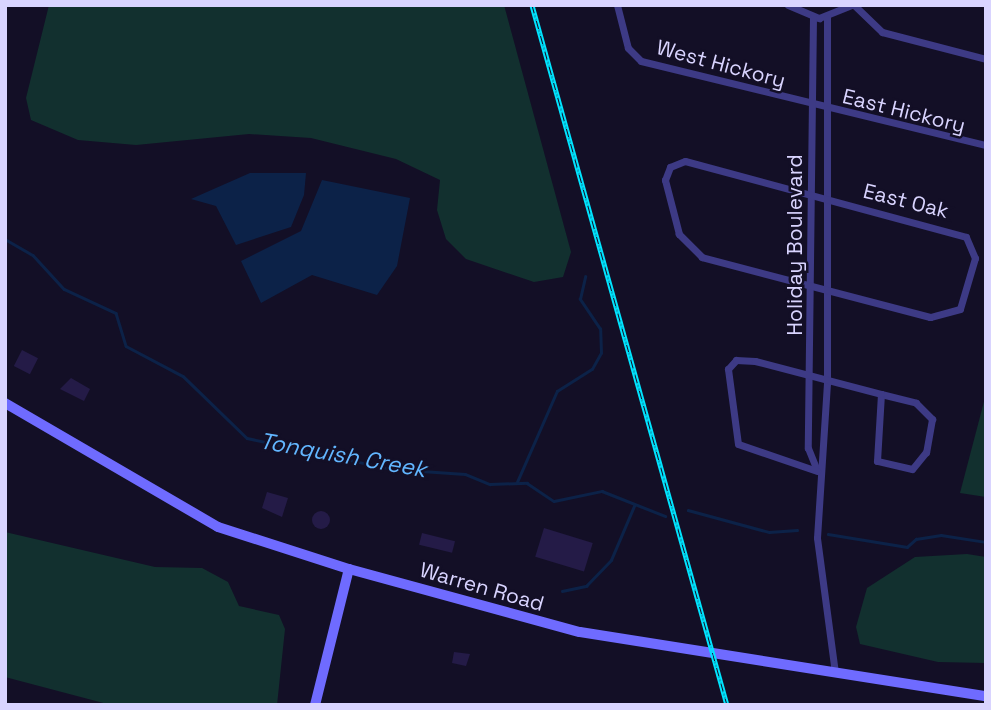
<!DOCTYPE html>
<html>
<head>
<meta charset="utf-8">
<style>
  body { margin:0 }
  #map { position:relative; width:991px; height:710px; overflow:hidden; background:#130f26; font-family:"Space Grotesk",sans-serif }
  div>[style] { position:absolute }
  [style*='--x'] { left:calc(var(--x)*1px); top:calc(var(--y)*1px); width:calc(var(--w)*1px); rotate:calc(var(--a)*1deg) }
  .green>* { inset:0; background:#12302f }
  .water>* { inset:0; background:#0c2248 }
  .stream>* { height:2.5px; margin:-1.25px; padding:0 1.25px; transform-origin:1.25px; border-radius:1.25px; background:#0c2248 }
  .building>* { inset:0; background:#241b47; transform-origin:0 0 }
  .round { border-radius:50% }
  .street>* { height:7px; margin:-3.5px; padding:0 3.5px; transform-origin:3.5px; border-radius:3.5px; background:#3d3a85 }
  .secondary>* { height:10px; margin:-5px; padding:0 5px; transform-origin:5px; border-radius:5px; background:#6f6bff }
  .rail>* { height:5px; margin-top:-2.5px; transform-origin:0; background:repeating-linear-gradient(90deg,#130f26 0 8px,#00e5ff 0 16px); box-sizing:border-box; border-block:2px solid #00e5ff }
  span { translate:-50% -50%; white-space:nowrap; text-align:center; line-height:1.15; -webkit-text-stroke:5px #130f26; paint-order:stroke }
  .street-label { font-size:21px; color:#d9d4ff }
  .water-label { font-size:23px; color:#62b6ff; font-style:italic }
  .frame { position:absolute; inset:0; border:7px solid #d9d4ff; pointer-events:none }
</style>
</head>
<body>
<div id="map">
  <div class="green">
    <div style="clip-path:polygon(49px 5px,504px 5px,571px 252px,563px 277px,534px 282px,466px 259px,446px 239px,437px 210px,440px 180px,396px 159px,311px 138px,249px 134px,136px 145px,78px 140px,31px 120px,26px 98px)"></div>
    <div style="clip-path:polygon(986px 394px,986px 497px,960px 493px)"></div>
    <div style="clip-path:polygon(5px 532px,155px 567px,202px 568px,228px 582px,239px 606px,279px 615px,285px 629px,277px 705px,111px 705px,5px 677px)"></div>
    <div style="clip-path:polygon(967px 554px,986px 557px,986px 663px,938px 662px,860px 644px,856px 627px,867px 588px,915px 557px)"></div>
  </div>
  <div class="water">
    <div style="clip-path:polygon(250px 173px,306px 173px,304px 195px,291px 227px,236px 245px,216px 206px,191px 199px)"></div>
    <div style="clip-path:polygon(322px 180px,410px 198px,397px 266px,377px 295px,312px 275px,261px 303px,241px 261px,301px 231px)"></div>
  </div>
  <div class="stream">
    <div style="--x:5;--y:239;--w:32;--a:30"></div>
    <div style="--x:33;--y:255;--w:46;--a:47.6"></div>
    <div style="--x:64;--y:289;--w:57;--a:24.8"></div>
    <div style="--x:116;--y:313;--w:34;--a:73"></div>
    <div style="--x:126;--y:346;--w:64;--a:27.8"></div>
    <div style="--x:183;--y:376;--w:89;--a:44.1"></div>
    <div style="--x:247;--y:438;--w:148;--a:12.1"></div>
    <div style="--x:392;--y:469;--w:73;--a:3.9"></div>
    <div style="--x:465;--y:474;--w:27;--a:22"></div>
    <div style="--x:490;--y:484;--w:37;--a:-2"></div>
    <div style="--x:527;--y:483;--w:32;--a:34"></div>
    <div style="--x:554;--y:501;--w:49;--a:-11.8"></div>
    <div style="--x:602;--y:491;--w:68;--a:21.6"></div>
    <div style="--x:517;--y:482;--w:99;--a:-66.3"></div>
    <div style="--x:557;--y:391;--w:41;--a:-32.2"></div>
    <div style="--x:592;--y:369;--w:18;--a:-61"></div>
    <div style="--x:601;--y:353;--w:24;--a:-92"></div>
    <div style="--x:600;--y:329;--w:36;--a:-124"></div>
    <div style="--x:580;--y:299;--w:23;--a:-77"></div>
    <div style="--x:688;--y:510;--w:84;--a:15.2"></div>
    <div style="--x:769;--y:532;--w:28;--a:-4"></div>
    <div style="--x:828;--y:534;--w:80;--a:9.3"></div>
    <div style="--x:907;--y:547;--w:12;--a:-42"></div>
    <div style="--x:916;--y:539;--w:25;--a:-9"></div>
    <div style="--x:941;--y:535;--w:46;--a:8.8"></div>
    <div style="--x:562;--y:591;--w:25;--a:-12"></div>
    <div style="--x:586;--y:586;--w:36;--a:-46"></div>
    <div style="--x:611;--y:560;--w:59;--a:-66.9"></div>
  </div>
  <div class="building">
    <div style="left:22px;top:350px;width:18px;height:18px;rotate:27deg"></div>
    <div style="clip-path:polygon(71px 378px,90px 389px,84px 401px,60px 389px)"></div>
    <div style="clip-path:polygon(267px 492px,288px 498px,282px 517px,262px 508px)"></div>
    <div class="round" style="left:312px;top:511px;width:18px;height:18px"></div>
    <div style="left:544px;top:528px;width:51px;height:30px;rotate:17deg"></div>
    <div style="left:422px;top:533px;width:34px;height:12px;rotate:14deg"></div>
    <div style="clip-path:polygon(454px 652px,470px 654px,466px 666px,452px 663px)"></div>
  </div>
  <div class="street">
    <div style="--x:617;--y:5;--w:44;--a:75.7"></div>
    <div style="--x:628;--y:48;--w:18;--a:45"></div>
    <div style="--x:641;--y:61;--w:355;--a:13.7"></div>
    <div style="--x:788;--y:5;--w:34;--a:23"></div>
    <div style="--x:819;--y:18;--w:35;--a:-22"></div>
    <div style="--x:854;--y:5;--w:39;--a:44"></div>
    <div style="--x:882;--y:32;--w:107;--a:14.6"></div>
    <div style="--x:813;--y:17;--w:431;--a:90.7"></div>
    <div style="--x:808;--y:448;--w:24;--a:68"></div>
    <div style="--x:827;--y:17;--w:366;--a:90"></div>
    <div style="--x:827;--y:383;--w:155;--a:93.7"></div>
    <div style="--x:817;--y:538;--w:136;--a:82.4"></div>
    <div style="--x:685;--y:161;--w:291;--a:15.1"></div>
    <div style="--x:966;--y:237;--w:23;--a:67"></div>
    <div style="--x:975;--y:258;--w:53;--a:106.4"></div>
    <div style="--x:960;--y:309;--w:31;--a:165"></div>
    <div style="--x:930;--y:317;--w:236;--a:-165.3"></div>
    <div style="--x:702;--y:257;--w:33;--a:-135"></div>
    <div style="--x:679;--y:234;--w:56;--a:-104.5"></div>
    <div style="--x:665;--y:180;--w:14;--a:-69"></div>
    <div style="--x:670;--y:167;--w:16;--a:-22"></div>
    <div style="--x:881;--y:394;--w:36;--a:14"></div>
    <div style="--x:916;--y:403;--w:23;--a:45"></div>
    <div style="--x:932;--y:419;--w:34;--a:100"></div>
    <div style="--x:926;--y:452;--w:22;--a:129"></div>
    <div style="--x:912;--y:469;--w:36;--a:-167"></div>
    <div style="--x:877;--y:461;--w:67;--a:-86.6"></div>
    <div style="--x:817;--y:471;--w:83;--a:-161.1"></div>
    <div style="--x:738;--y:444;--w:76;--a:-97.6"></div>
    <div style="--x:728;--y:369;--w:12;--a:-48"></div>
    <div style="--x:736;--y:360;--w:19;--a:3"></div>
    <div style="--x:755;--y:361;--w:130;--a:14.7"></div>
  </div>
  <div class="secondary">
    <div style="--x:5;--y:403;--w:246;--a:30.2"></div>
    <div style="--x:218;--y:527;--w:138;--a:17.8"></div>
    <div style="--x:349;--y:569;--w:239;--a:15.3"></div>
    <div style="--x:580;--y:632;--w:411;--a:9"></div>
    <div style="--x:315;--y:705;--w:140;--a:-76"></div>
  </div>
  <div class="rail">
    <div style="--x:532;--y:5;--w:727;--a:74.43"></div>
  </div>
  <div class="street-label">
    <span style="left:721px;top:64px;rotate:15deg">West Hickory</span>
    <span style="left:904px;top:111px;rotate:14deg">East Hickory</span>
    <span style="left:906px;top:201px;rotate:14deg">East Oak</span>
    <span style="left:795px;top:245px;rotate:-90deg">Holiday Boulevard</span>
    <span style="left:482px;top:587px;rotate:16deg">Warren Road</span>
  </div>
  <div class="water-label">
    <span style="left:343px;top:455px;rotate:10deg">Tonquish Creek</span>
  </div>
  <div class="frame"></div>
</div>
</body>
</html>
